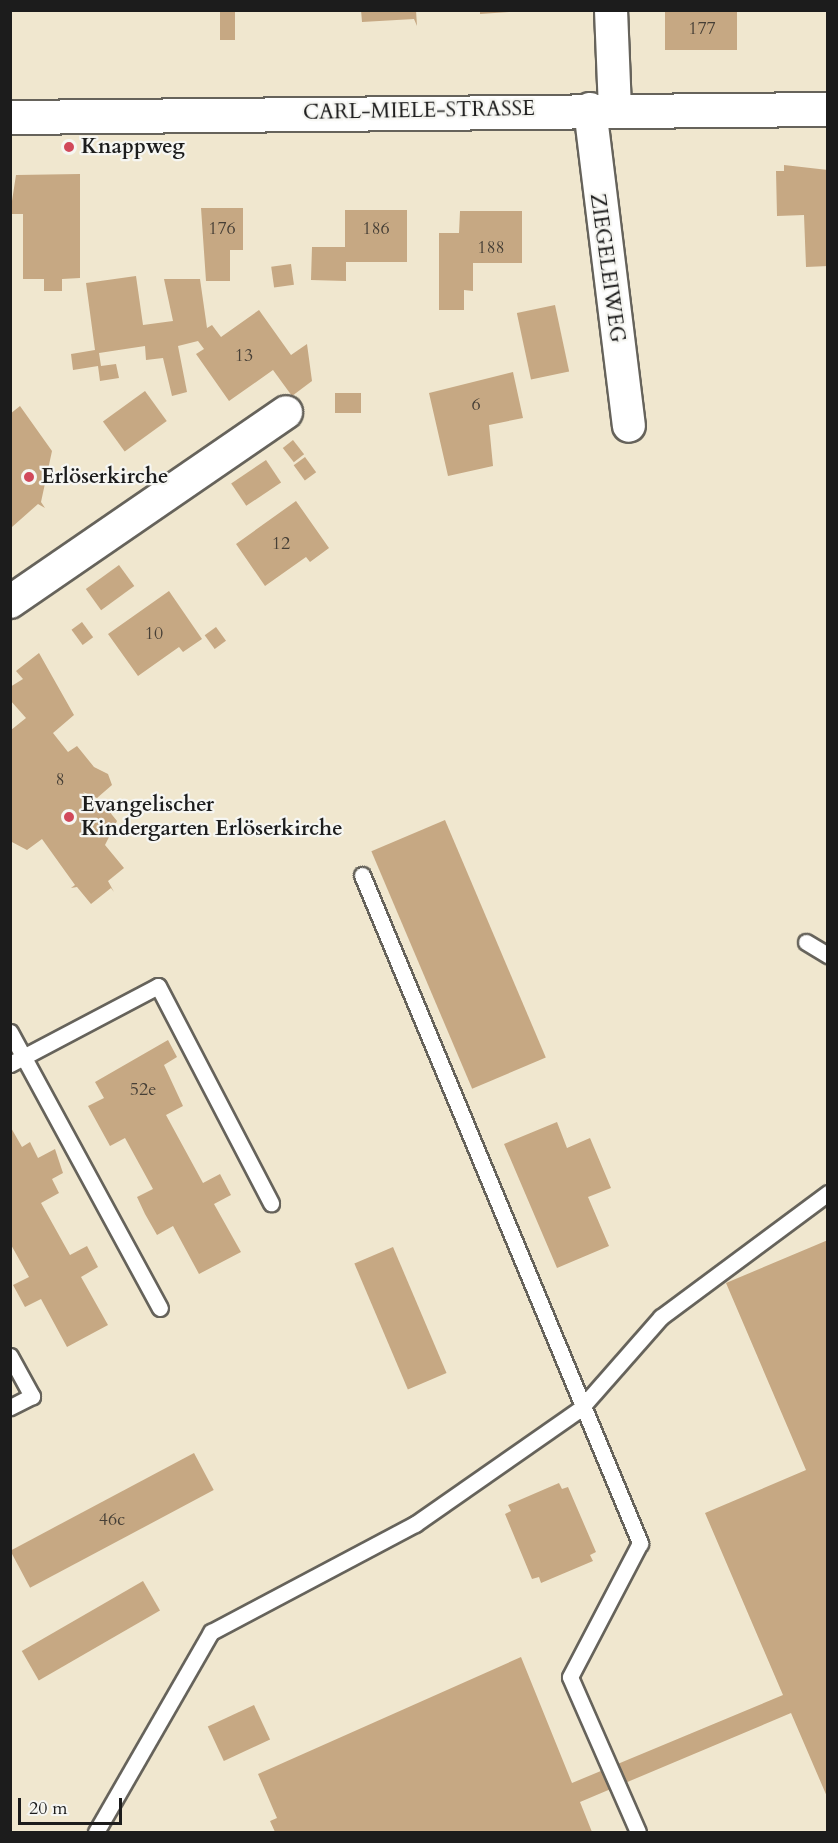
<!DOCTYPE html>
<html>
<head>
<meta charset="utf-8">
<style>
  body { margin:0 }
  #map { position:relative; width:838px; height:1843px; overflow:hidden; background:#f0e7cf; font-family:Cardo,serif }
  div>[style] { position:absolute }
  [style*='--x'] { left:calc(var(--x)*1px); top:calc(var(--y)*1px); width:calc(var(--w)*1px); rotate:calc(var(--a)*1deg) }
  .building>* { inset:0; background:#c6a883; transform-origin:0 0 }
  .roads { filter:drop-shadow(2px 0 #66635b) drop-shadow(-2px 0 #66635b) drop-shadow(0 2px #66635b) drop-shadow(0 -2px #66635b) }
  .service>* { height:15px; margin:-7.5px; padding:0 7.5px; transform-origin:7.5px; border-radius:7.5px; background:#fff }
  .minor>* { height:32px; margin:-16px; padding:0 16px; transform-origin:16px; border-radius:16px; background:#fff }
  .tertiary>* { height:33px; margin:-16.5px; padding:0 16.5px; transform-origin:16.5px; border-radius:16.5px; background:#fff }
  .dots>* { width:16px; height:16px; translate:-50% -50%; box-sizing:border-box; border:3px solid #f6f6f2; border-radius:50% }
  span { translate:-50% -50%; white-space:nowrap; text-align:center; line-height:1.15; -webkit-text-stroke:4.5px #f6f6f2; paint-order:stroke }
  .number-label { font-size:18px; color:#463f36 }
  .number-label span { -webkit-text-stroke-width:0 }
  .street-label { font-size:21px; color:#1c1c1c }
  .poi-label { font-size:21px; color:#1c1c1c; font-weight:700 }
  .left { translate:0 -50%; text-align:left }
  .frame { position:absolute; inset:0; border:12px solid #1c1c1c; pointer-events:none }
  .scale { position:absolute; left:18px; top:1798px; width:104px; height:27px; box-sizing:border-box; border:3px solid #1c1c1c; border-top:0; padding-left:8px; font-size:18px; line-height:21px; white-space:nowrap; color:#1c1c1c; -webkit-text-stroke:4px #f6f6f2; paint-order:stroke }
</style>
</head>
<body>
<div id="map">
  <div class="building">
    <div style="clip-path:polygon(361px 10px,416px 10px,417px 26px,414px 19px,362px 22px)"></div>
    <div style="clip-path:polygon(480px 10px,509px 10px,509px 12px,480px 14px)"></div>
    <div style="left:665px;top:10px;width:72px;height:40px"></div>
    <div style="left:220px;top:11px;width:15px;height:29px"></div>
    <div style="clip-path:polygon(784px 165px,828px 170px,828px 266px,806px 267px,804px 215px,777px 216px,776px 171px,784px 171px)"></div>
    <div style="clip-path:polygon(80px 174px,80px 278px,62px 279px,62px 291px,44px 291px,44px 279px,23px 279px,23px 214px,10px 214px,16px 175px)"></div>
    <div style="clip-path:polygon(201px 208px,243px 208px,243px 250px,230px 250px,230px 281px,206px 281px)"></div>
    <div style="clip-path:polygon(345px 210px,407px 210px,407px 262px,346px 262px,346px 281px,311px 280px,312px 247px,345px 247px)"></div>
    <div style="clip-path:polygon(460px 211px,522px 211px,522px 263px,473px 263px,473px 291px,464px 290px,464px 310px,439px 310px,439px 233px,459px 233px)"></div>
    <div style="left:291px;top:264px;width:21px;height:20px;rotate:82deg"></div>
    <div style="clip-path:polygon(136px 276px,143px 325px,173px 321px,164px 279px,200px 279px,207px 328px,212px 325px,221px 337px,259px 310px,291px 355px,307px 344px,312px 381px,292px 396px,273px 370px,229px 401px,196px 354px,204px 349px,198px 341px,178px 346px,187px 392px,172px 396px,163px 358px,146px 360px,145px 346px,99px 353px,101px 366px,116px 364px,119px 378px,100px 381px,98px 366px,73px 370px,71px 354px,95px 350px,86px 283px)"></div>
    <div style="left:555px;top:305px;width:68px;height:39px;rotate:78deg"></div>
    <div style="clip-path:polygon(513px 372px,523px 418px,489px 425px,493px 466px,448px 476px,429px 393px)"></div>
    <div style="left:145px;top:391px;width:37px;height:52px;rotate:54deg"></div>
    <div style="left:335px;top:393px;width:26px;height:20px"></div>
    <div style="clip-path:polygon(20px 406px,52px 451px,41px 502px,45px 508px,38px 504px,12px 527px,10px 414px)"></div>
    <div style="left:293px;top:440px;width:18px;height:13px;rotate:52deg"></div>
    <div style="left:305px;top:457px;width:19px;height:14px;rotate:54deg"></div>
    <div style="left:266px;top:460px;width:27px;height:42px;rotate:56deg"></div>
    <div style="clip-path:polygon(296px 501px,329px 548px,310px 562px,306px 557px,265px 586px,236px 544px)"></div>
    <div style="left:119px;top:565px;width:26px;height:41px;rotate:54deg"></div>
    <div style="clip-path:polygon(169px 591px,202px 639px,183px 652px,179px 647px,138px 676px,108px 634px)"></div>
    <div style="left:82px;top:622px;width:19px;height:13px;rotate:54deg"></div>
    <div style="left:216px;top:627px;width:17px;height:14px;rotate:54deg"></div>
    <div style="clip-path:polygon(39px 653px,74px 715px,53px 733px,68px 752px,77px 746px,94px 767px,108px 774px,112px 785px,97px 798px,83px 792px,94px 805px,100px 800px,117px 821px,105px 845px,124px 868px,108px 881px,114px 892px,111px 888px,91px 904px,77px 887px,71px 888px,75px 885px,42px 839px,27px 850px,10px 841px,11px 730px,26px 718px,10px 700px,10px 687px,23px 679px,16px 671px)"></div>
    <div style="left:445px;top:820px;width:258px;height:80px;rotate:67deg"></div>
    <div style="clip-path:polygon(168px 1040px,177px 1057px,164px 1065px,183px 1106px,166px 1115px,203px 1183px,220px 1174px,231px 1195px,214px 1204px,241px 1252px,199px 1274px,173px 1226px,157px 1235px,145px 1214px,137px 1197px,153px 1189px,125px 1138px,110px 1146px,88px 1106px,104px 1098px,95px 1082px)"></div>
    <div style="clip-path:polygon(557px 1122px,567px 1148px,590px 1138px,611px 1188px,588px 1197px,609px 1246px,557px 1268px,504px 1144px)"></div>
    <div style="clip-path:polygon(10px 1126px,22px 1147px,30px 1142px,38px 1158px,55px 1149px,63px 1173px,52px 1179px,59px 1193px,41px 1203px,70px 1255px,87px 1246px,98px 1267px,81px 1277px,108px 1325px,67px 1347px,41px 1299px,25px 1307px,13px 1285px,29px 1277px,10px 1243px)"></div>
    <div style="clip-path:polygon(828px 1240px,828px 1799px,791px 1713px,580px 1802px,592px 1832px,275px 1832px,270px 1821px,277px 1818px,258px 1774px,521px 1657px,572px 1783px,783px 1695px,705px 1513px,806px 1470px,726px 1283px)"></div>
    <div style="left:393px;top:1247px;width:137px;height:42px;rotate:67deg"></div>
    <div style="left:194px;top:1453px;width:42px;height:208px;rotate:62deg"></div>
    <div style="clip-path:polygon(559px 1483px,562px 1489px,568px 1487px,596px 1552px,590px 1555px,593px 1561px,541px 1583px,539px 1577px,532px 1579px,505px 1514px,511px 1511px,508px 1505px)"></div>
    <div style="left:143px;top:1581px;width:34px;height:140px;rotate:60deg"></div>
    <div style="left:254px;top:1705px;width:38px;height:51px;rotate:65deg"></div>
  </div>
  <div class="roads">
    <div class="service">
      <div style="--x:362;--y:875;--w:724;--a:67.4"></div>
      <div style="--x:640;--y:1543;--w:151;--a:117.6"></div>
      <div style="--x:570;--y:1677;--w:169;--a:66.3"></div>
      <div style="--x:806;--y:942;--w:26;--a:31"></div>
      <div style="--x:10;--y:1032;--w:314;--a:61.5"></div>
      <div style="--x:10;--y:1064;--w:167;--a:-27.8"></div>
      <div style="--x:158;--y:986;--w:245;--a:62.5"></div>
      <div style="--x:10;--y:1356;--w:46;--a:61.2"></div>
      <div style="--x:32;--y:1396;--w:25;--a:153"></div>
      <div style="--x:96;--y:1832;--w:231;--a:-60.1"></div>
      <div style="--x:211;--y:1632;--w:231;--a:-27.9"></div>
      <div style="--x:415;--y:1524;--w:203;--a:-34.9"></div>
      <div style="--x:581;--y:1408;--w:121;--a:-48.7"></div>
      <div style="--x:661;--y:1317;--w:208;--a:-36.6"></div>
    </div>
    <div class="minor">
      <div style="--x:611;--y:10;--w:99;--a:87.7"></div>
      <div style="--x:590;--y:109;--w:319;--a:83"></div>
      <div style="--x:10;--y:602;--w:335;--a:-34.5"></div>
    </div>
    <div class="tertiary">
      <div style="--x:10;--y:117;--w:818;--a:-0.56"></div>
    </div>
  </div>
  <div class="dots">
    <div style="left:69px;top:147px;background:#d1495b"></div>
    <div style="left:29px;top:477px;background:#d1495b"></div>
    <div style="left:69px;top:817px;background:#d1495b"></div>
  </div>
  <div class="number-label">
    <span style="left:702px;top:29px">177</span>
    <span style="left:222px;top:229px">176</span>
    <span style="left:376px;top:229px">186</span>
    <span style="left:491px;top:248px">188</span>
    <span style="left:244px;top:356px">13</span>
    <span style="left:476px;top:405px">6</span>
    <span style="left:281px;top:544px">12</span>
    <span style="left:154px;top:634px">10</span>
    <span style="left:60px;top:780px">8</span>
    <span style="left:143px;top:1090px">52e</span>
    <span style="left:112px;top:1520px">46c</span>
  </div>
  <div class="street-label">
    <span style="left:419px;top:111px;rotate:-1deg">CARL-MIELE-STRASSE</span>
    <span style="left:607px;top:268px;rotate:82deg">ZIEGELEIWEG</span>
  </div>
  <div class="poi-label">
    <span class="left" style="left:81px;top:147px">Knappweg</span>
    <span class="left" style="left:41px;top:477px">Erlöserkirche</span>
    <span class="left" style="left:81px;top:817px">Evangelischer<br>Kindergarten Erlöserkirche</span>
  </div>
  <div class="frame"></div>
  <div class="scale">20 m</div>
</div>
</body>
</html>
